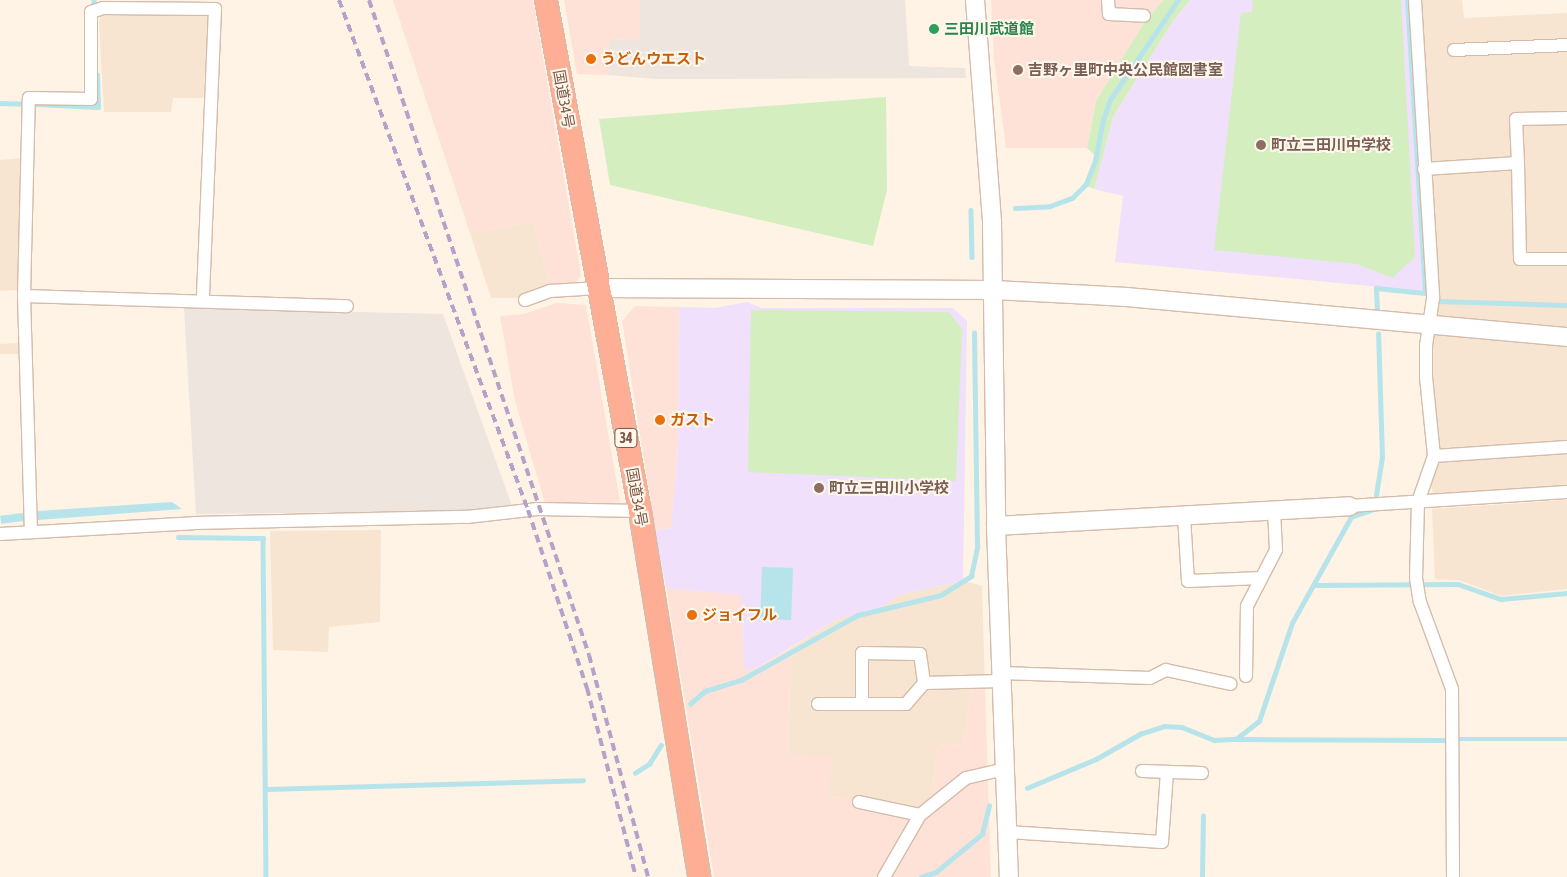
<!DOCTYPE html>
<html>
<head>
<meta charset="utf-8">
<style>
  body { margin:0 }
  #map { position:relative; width:1567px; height:877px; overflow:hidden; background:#fef3e4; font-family:"Asap Condensed","Noto Sans JP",sans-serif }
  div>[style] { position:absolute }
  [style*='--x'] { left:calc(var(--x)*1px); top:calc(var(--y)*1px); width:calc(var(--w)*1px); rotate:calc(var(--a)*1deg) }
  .residential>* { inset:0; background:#f7e5d1 }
  .commercial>* { inset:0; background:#ffe2d7 }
  .industrial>* { inset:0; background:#eee5de }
  .education>* { inset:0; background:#f0e0fb }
  .green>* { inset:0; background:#d4eec0 }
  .water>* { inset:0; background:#b6e4ea; transform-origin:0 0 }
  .stream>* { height:4.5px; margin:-2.25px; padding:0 2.25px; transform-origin:2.25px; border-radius:2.25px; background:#b6e4ea }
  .roads { filter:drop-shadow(1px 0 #d4bcab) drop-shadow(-1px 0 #d4bcab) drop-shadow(0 1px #d4bcab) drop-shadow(0 -1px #d4bcab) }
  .street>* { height:12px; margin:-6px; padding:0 6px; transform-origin:6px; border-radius:6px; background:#fff }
  .secondary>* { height:18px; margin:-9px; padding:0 9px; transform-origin:9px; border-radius:9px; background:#fff }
  .highway>* { height:22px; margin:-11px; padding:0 11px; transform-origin:11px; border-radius:11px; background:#feae95 }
  .rail>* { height:4px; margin-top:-2px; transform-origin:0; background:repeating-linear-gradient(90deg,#b6a1c9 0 8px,transparent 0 13px) }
  .dots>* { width:14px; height:14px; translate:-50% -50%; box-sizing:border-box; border:2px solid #fff7ec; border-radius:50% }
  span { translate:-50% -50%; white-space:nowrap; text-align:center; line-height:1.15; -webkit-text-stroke:4px #fff7ec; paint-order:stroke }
  .shield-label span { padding:1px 4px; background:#fff7ec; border:1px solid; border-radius:4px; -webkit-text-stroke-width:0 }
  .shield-label { font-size:14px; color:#7a5746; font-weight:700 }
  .leisure-label { font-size:15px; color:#27864d; font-weight:700 }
  .left { translate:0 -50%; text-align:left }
  .food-label { font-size:15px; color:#c56008; font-weight:700 }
  .education-label { font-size:15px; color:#785e54; font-weight:700 }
  .street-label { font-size:15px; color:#7a5746 }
</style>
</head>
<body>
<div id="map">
  <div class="residential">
    <div style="clip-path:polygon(1419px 0,1462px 0,1464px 18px,1567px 13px,1567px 329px,1436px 318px)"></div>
    <div style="clip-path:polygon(102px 12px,205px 14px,209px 19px,203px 98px,173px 98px,171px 112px,104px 112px,99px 22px)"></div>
    <div style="clip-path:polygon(24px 158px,18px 290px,0 291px,0 160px)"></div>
    <div style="clip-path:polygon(533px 222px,551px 286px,519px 298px,491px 298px,470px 233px)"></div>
    <div style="clip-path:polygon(1434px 333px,1567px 343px,1567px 441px,1438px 450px,1430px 370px)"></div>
    <div style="clip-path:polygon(20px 343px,19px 354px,0 354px,0 344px)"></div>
    <div style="clip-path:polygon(1567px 451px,1567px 487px,1434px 496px,1431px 486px,1439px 459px)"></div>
    <div style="clip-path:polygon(1567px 500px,1567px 589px,1501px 596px,1459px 580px,1435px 579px,1432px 509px)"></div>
    <div style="clip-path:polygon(381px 530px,380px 622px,329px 627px,328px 652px,273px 650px,270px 531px)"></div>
    <div style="clip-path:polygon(963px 581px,982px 586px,985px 688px,971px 689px,964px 744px,937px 746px,932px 795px,920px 808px,828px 796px,788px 756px,791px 648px,837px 619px,884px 606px,899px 595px)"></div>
  </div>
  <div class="commercial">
    <div style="clip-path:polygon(393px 0,533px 0,581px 275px,575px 284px,551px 286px,533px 222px,470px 233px)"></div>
    <div style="clip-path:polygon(564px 0,640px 0,640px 39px,609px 40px,609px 75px,577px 74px)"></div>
    <div style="clip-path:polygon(991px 0,1163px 0,1144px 23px,1096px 101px,1087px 148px,1006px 148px,994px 59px)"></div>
    <div style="clip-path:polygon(556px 303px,586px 305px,620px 502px,584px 505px,545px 503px,515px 401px,500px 316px,524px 314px)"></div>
    <div style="clip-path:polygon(635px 306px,679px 307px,678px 448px,671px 528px,655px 530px,622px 321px)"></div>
    <div style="clip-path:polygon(666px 588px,741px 595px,755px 669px,791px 648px,788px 755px,832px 756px,828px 796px,920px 808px,932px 795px,937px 746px,964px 744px,971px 689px,985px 688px,991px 877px,714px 877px)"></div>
  </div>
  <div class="industrial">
    <div style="clip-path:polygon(640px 0,905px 0,909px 66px,965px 68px,966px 78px,656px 79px,609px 75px,609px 40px,640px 39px)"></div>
    <div style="clip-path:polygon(184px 308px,443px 314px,512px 506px,460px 511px,196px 514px)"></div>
  </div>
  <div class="education">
    <div style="clip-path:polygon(1190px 0,1406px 0,1423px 291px,1115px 262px,1123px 196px,1094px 189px,1113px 117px,1173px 21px)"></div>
    <div style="clip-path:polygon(747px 302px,762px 308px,953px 308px,967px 321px,963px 581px,899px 595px,884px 606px,837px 619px,755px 669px,744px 669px,741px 595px,666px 588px,655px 530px,671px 528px,678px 448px,679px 307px,715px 308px)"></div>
  </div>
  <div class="green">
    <div style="clip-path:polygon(1163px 0,1190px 0,1173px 21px,1113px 117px,1094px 189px,1087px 186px,1098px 158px,1087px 148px,1096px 101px,1144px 23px)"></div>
    <div style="clip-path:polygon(1253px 0,1401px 0,1415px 257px,1392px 278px,1357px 264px,1214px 250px,1241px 13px,1252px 12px)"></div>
    <div style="clip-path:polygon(886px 97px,887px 190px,873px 246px,610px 185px,599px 119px)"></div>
    <div style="clip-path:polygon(751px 310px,949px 312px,962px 329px,956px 481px,748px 472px)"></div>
  </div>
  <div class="water">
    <div style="clip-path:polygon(172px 502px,182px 509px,38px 520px,38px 511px)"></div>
    <div style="left:23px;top:513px;width:8px;height:23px;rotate:83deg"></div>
    <div style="left:762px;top:567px;width:31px;height:52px;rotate:2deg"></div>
  </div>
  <div class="stream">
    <div style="--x:94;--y:0;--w:3;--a:90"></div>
    <div style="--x:0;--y:103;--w:24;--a:2"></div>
    <div style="--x:36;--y:104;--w:62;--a:2.8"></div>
    <div style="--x:98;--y:107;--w:32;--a:-92"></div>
    <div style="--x:1015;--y:208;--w:35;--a:-3"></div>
    <div style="--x:1050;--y:206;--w:23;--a:-20"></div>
    <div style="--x:1072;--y:198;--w:20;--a:-45"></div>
    <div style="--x:1086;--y:184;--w:25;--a:-69"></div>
    <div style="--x:1095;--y:161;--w:42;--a:-79"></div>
    <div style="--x:1103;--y:120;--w:21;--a:-71"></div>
    <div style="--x:1110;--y:100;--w:121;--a:-55.8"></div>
    <div style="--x:971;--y:210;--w:47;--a:88.8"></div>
    <div style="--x:1438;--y:301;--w:129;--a:1.8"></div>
    <div style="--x:1377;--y:310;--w:22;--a:-93"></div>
    <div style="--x:1376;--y:288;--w:49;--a:5.8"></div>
    <div style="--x:1425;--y:293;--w:294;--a:-93.5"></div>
    <div style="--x:1376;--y:495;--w:37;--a:-81"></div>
    <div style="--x:1382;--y:458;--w:124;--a:-91.8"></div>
    <div style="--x:178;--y:537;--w:85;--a:0.7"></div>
    <div style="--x:263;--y:538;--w:339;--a:89.5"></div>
    <div style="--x:1314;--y:585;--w:144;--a:-0.4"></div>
    <div style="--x:1458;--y:584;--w:46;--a:19.2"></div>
    <div style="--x:1501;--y:599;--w:66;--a:-5.2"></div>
    <div style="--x:690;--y:704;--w:20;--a:-41"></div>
    <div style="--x:705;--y:691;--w:38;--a:-17"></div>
    <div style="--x:741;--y:680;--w:134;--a:-29.1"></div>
    <div style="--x:858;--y:615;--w:85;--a:-13.5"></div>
    <div style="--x:941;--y:595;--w:36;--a:-32"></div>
    <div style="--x:971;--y:576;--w:30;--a:-78"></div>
    <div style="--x:977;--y:547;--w:214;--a:-90.8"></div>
    <div style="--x:1236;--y:739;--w:208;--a:0.3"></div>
    <div style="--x:1460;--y:739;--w:107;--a:0"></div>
    <div style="--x:635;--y:773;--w:17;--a:-33"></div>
    <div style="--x:649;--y:764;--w:22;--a:-58"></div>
    <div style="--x:1027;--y:788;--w:75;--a:-22.8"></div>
    <div style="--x:1096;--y:759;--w:51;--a:-29.6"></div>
    <div style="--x:1140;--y:734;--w:25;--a:-18"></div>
    <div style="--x:1164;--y:726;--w:18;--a:3"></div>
    <div style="--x:1182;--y:727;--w:35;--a:22"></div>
    <div style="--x:1214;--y:740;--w:22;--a:-3"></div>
    <div style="--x:1236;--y:739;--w:29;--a:-38"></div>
    <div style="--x:1259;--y:721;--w:103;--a:-71.4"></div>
    <div style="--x:1292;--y:623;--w:121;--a:-60.9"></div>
    <div style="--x:1351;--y:517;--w:21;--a:-19"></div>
    <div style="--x:266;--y:789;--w:317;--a:-1.6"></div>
    <div style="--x:921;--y:877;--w:16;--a:-18"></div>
    <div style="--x:936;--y:872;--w:60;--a:-39.6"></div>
    <div style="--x:982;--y:834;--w:29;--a:-76"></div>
    <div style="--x:1202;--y:877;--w:61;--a:-89.1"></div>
  </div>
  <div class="roads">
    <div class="street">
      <div style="--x:1108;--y:0;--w:14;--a:86"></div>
      <div style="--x:1109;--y:14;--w:35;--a:3"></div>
      <div style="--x:1415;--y:0;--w:299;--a:86.5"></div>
      <div style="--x:1433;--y:298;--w:49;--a:98.3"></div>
      <div style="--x:1426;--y:346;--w:31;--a:90"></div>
      <div style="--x:1426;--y:377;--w:79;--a:84.2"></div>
      <div style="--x:1434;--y:456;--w:49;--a:109.2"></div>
      <div style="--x:1418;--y:502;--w:76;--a:91.5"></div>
      <div style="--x:1416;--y:578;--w:24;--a:81"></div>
      <div style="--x:1420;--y:602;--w:93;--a:69.8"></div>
      <div style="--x:1452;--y:689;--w:188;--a:89.7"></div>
      <div style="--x:1454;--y:50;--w:113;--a:-2.5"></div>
      <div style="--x:1518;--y:163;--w:96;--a:88.8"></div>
      <div style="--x:1520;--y:259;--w:47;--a:0"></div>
      <div style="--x:1424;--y:169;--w:94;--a:-3.7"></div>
      <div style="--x:1518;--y:163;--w:44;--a:-92.6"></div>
      <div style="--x:1516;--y:119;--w:51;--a:-1.1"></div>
      <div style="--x:24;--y:296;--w:323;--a:1.8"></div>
      <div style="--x:525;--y:300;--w:27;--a:-20"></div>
      <div style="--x:550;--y:291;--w:49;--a:-3.5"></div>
      <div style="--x:1434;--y:456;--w:133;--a:-3.9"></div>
      <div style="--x:1349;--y:506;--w:218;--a:-3.7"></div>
      <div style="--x:1184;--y:516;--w:65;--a:86.5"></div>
      <div style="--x:1188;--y:581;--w:73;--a:-2.4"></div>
      <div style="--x:31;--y:532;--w:236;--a:-91.7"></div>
      <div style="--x:24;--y:296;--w:198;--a:-88.6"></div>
      <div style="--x:29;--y:98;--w:62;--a:0.9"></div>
      <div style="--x:91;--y:99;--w:87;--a:-90"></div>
      <div style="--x:91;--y:12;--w:13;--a:-18"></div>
      <div style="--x:103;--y:8;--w:112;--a:0.5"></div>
      <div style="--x:215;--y:9;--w:292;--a:92.4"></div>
      <div style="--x:0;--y:534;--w:194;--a:-3.2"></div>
      <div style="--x:194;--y:523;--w:273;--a:-1.3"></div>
      <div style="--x:467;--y:517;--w:71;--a:-6.4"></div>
      <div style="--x:538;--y:509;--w:102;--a:1.1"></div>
      <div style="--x:1001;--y:673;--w:149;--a:1.9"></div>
      <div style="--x:1150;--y:678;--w:18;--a:-27"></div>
      <div style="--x:1166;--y:670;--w:66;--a:12.2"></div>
      <div style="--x:1246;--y:676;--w:70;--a:-89.2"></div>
      <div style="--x:1247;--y:606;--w:63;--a:-62.6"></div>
      <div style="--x:1276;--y:550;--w:40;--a:-92.9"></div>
      <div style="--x:818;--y:704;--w:88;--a:0"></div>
      <div style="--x:906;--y:704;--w:28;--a:-49"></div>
      <div style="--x:924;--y:683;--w:77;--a:-1.5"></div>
      <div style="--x:862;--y:704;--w:51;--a:-90"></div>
      <div style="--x:862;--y:653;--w:58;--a:1"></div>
      <div style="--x:920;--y:654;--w:29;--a:82"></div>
      <div style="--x:1142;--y:771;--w:60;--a:1.9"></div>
      <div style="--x:859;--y:802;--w:62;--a:12"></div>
      <div style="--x:920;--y:815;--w:59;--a:-38.8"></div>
      <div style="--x:966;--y:778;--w:40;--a:-13"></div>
      <div style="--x:1008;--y:832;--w:154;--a:3.7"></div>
      <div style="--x:1162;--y:842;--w:70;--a:-85.9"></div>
      <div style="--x:884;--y:877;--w:72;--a:-59.9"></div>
    </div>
    <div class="secondary">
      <div style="--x:975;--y:0;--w:224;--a:85.6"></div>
      <div style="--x:992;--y:223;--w:303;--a:89.2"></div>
      <div style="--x:996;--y:526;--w:351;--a:87.9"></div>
      <div style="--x:599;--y:288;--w:395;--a:0.3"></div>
      <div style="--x:994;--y:290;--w:133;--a:3"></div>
      <div style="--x:1127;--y:297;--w:442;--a:5.2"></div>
      <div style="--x:996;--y:526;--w:354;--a:-3.2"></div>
    </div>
    <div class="highway">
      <div style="--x:546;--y:0;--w:520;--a:79.58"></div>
      <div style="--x:640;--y:511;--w:371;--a:80.8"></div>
    </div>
  </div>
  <div class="rail">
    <div style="--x:339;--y:0;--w:544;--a:69.67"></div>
    <div style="--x:528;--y:510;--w:188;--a:71.7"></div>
    <div style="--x:587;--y:688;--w:195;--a:75.5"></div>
    <div style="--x:369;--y:0;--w:691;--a:71.43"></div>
    <div style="--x:589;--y:655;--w:230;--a:75.1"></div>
  </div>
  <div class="dots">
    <div style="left:934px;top:29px;background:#2e9e5b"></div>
    <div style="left:591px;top:59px;background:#e8710a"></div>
    <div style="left:1018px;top:70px;background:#8d6e63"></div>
    <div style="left:1261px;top:145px;background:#8d6e63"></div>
    <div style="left:660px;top:420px;background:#e8710a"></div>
    <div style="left:819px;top:488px;background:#8d6e63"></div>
    <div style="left:692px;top:615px;background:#e8710a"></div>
  </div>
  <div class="shield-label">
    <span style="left:626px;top:438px">34</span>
  </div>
  <div class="leisure-label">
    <span class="left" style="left:944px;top:29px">三田川武道館</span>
  </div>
  <div class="food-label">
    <span class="left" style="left:601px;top:59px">うどんウエスト</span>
    <span class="left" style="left:670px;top:420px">ガスト</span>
    <span class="left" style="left:702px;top:615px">ジョイフル</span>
  </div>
  <div class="education-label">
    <span class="left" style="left:1028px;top:70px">吉野ヶ里町中央公民館図書室</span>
    <span class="left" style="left:1271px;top:145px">町立三田川中学校</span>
    <span class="left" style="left:829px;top:488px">町立三田川小学校</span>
  </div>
  <div class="street-label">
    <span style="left:564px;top:99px;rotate:80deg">国道34号</span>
    <span style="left:637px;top:497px;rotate:80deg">国道34号</span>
  </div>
</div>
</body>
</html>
